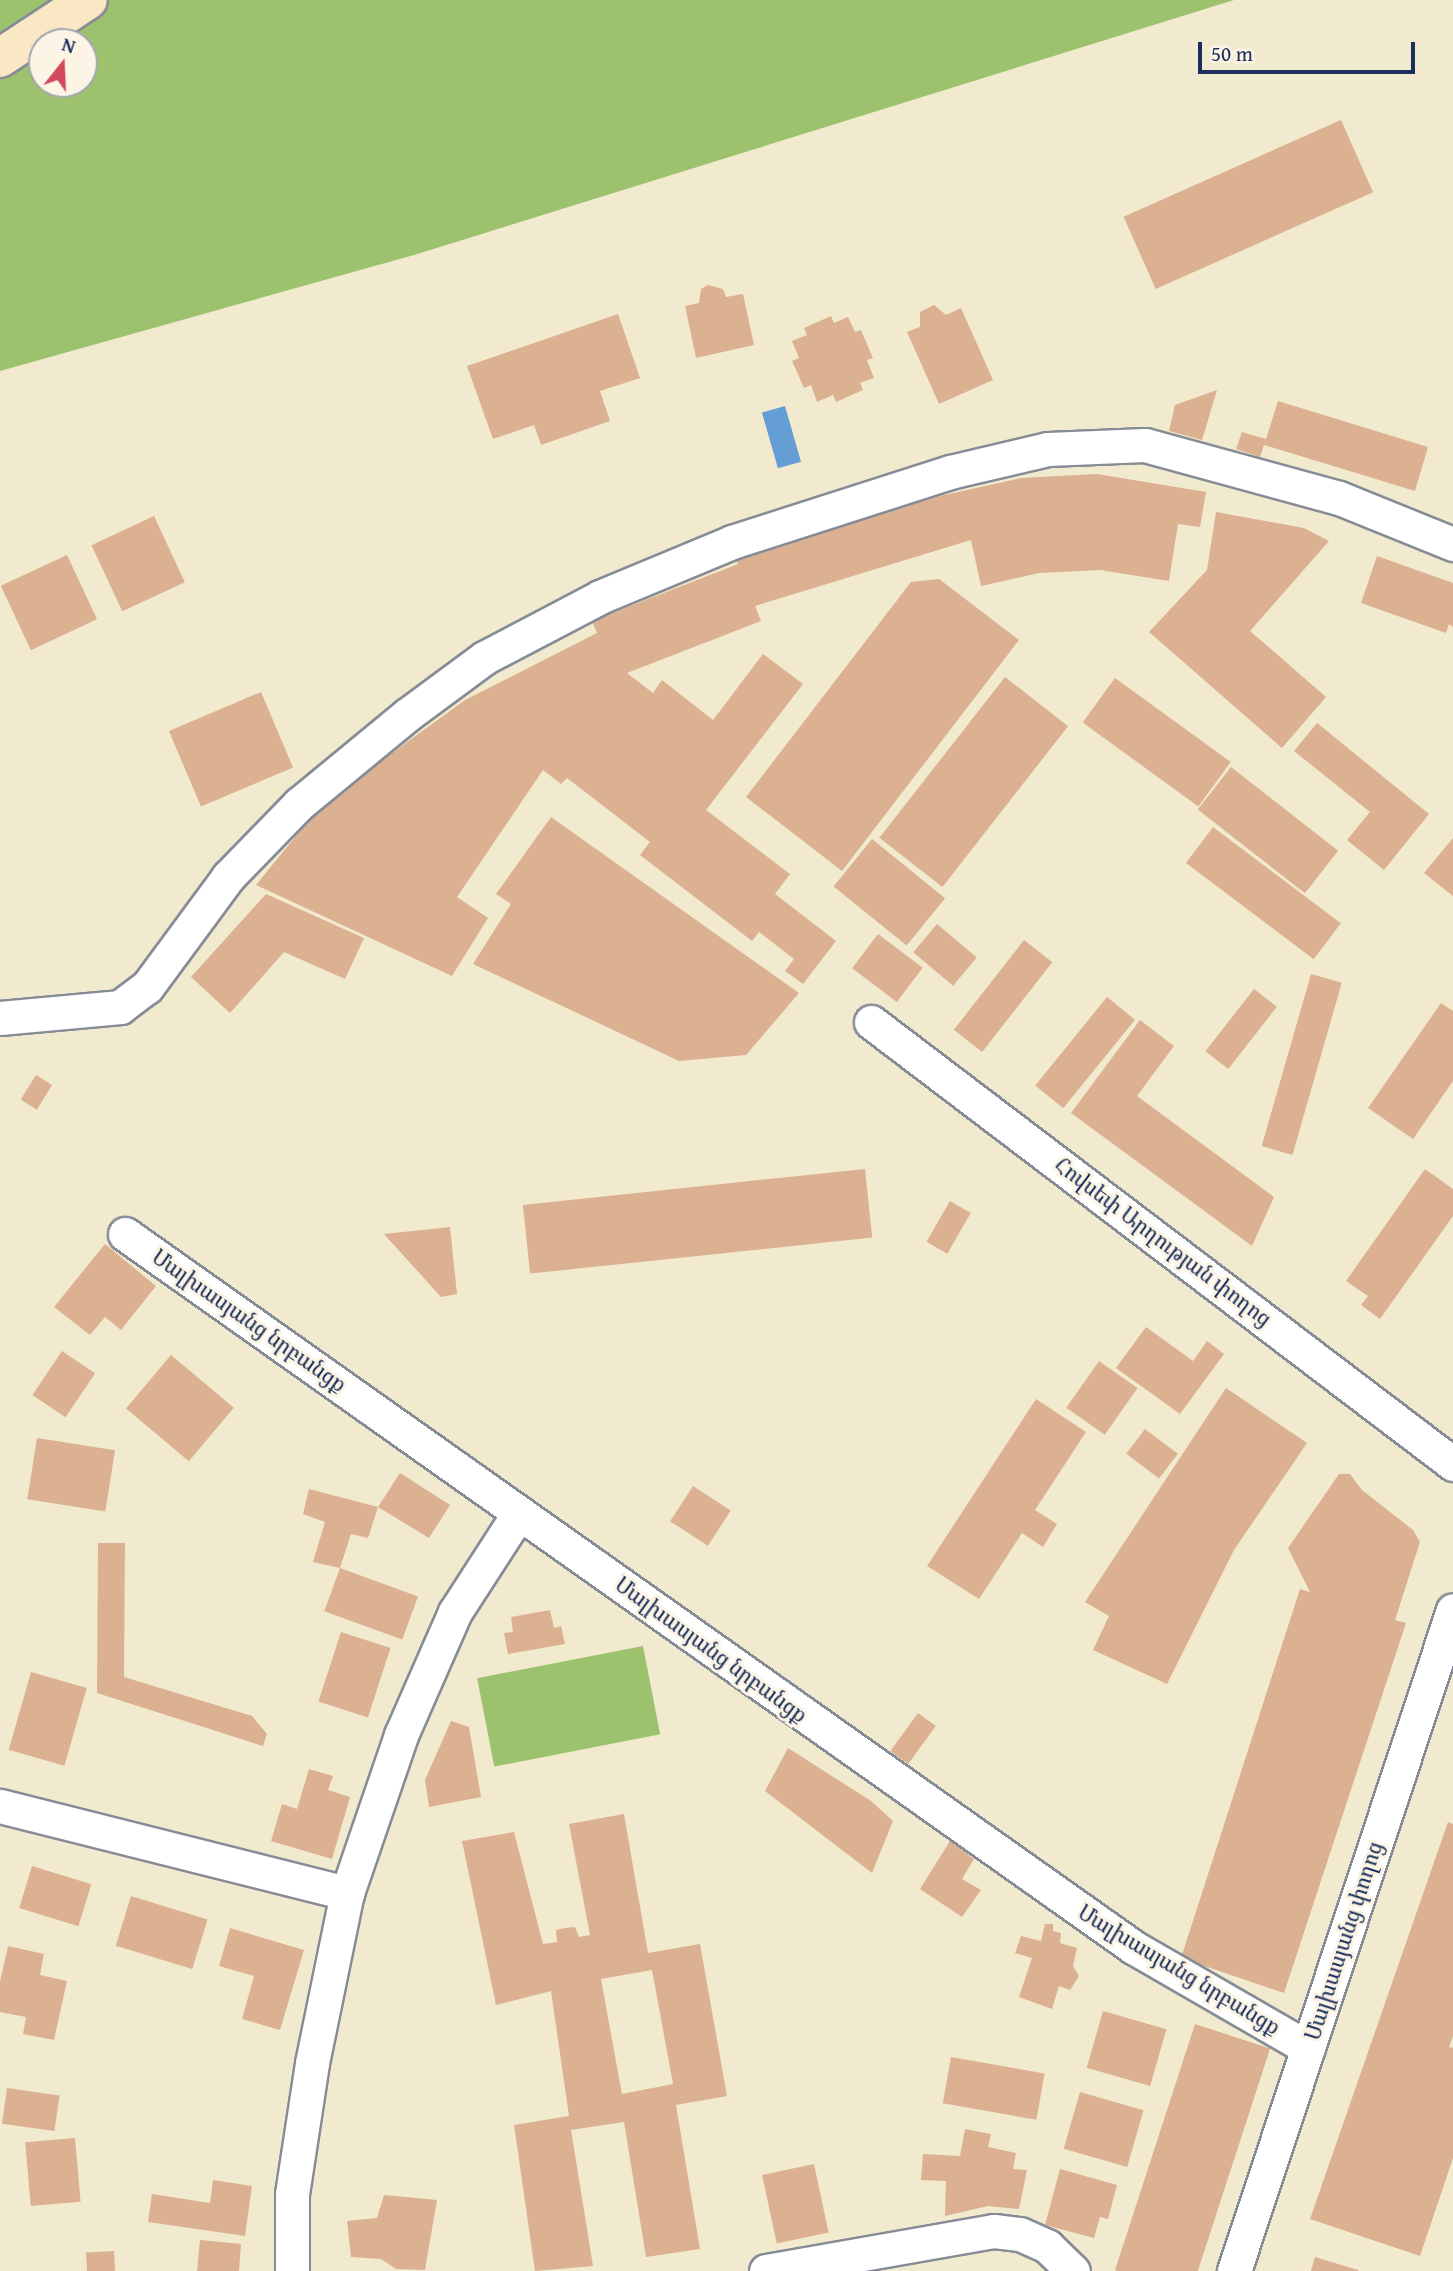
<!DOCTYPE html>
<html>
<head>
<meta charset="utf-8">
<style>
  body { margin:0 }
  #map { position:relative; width:1453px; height:2271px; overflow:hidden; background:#f1eace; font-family:"Gentium Book Plus","Noto Serif Armenian",serif }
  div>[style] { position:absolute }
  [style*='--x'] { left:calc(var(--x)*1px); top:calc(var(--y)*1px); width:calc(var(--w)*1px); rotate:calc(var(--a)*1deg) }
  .green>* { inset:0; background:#9dc26d; transform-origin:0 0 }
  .water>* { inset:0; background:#659ed4; transform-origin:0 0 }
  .building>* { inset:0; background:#dbb191; transform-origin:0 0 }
  .roads { filter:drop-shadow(2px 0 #868c96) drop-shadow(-2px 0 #868c96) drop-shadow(0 2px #868c96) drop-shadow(0 -2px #868c96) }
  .street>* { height:33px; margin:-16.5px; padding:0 16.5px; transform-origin:16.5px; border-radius:16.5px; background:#fff }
  .secondary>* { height:38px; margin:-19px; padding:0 19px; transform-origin:19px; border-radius:19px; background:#fae7c3 }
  span { translate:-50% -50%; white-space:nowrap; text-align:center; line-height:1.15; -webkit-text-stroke:6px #fcf5e5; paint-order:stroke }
  .street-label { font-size:21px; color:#1b2f5e }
  .north { position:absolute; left:28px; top:28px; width:70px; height:70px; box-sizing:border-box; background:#fcf5e5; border:2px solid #a2a6af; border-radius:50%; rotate:18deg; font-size:19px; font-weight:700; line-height:28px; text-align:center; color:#1b2f5e }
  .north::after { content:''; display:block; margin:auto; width:24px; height:32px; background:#d1495b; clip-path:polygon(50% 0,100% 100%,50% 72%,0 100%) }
  .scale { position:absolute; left:1198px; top:42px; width:217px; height:32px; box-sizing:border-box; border:4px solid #1b2f5e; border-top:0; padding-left:9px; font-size:21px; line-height:24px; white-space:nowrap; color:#1b2f5e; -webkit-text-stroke:5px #fcf5e5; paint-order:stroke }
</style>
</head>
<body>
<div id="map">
  <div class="green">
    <div style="clip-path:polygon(evenodd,0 0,1234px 0,414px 255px,0 371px,0 0,42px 42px,84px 42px,84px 84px,42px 84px,42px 42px)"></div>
    <div style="left:643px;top:1646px;width:90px;height:169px;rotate:79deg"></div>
  </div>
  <div class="water">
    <div style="left:785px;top:406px;width:58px;height:24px;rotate:74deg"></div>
  </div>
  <div class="building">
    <div style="left:1341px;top:120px;width:79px;height:238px;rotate:66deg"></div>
    <div style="clip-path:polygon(708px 285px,723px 289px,726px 297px,743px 294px,754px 345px,696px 358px,685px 306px,699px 303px,701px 289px)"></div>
    <div style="clip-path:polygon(934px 305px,946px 315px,961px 308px,993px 380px,939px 404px,907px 332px,920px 327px,920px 312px)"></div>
    <div style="clip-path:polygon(618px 314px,640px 378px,600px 391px,610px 421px,541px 445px,534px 425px,493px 439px,467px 366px)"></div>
    <div style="clip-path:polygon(831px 316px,834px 323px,848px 317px,855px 332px,861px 330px,873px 358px,867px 360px,874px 378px,860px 383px,863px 390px,836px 402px,833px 395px,817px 402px,811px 385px,804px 388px,792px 361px,799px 358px,792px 341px,807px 335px,804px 328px)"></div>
    <div style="clip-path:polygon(1217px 390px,1202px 440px,1169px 431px,1175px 405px)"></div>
    <div style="clip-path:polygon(1278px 401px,1428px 447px,1415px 491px,1264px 445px,1260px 457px,1236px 449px,1242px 432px,1266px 439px)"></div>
    <div style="clip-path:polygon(1097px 474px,1206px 492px,1200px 527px,1178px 524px,1169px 581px,1100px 570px,1039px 573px,981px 586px,971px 540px,755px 606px,761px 621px,627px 673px,653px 693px,662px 680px,713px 720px,763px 654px,803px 684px,706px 810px,790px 874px,775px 894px,836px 941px,803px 984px,785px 971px,794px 959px,759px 932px,752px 941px,640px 855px,650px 842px,567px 778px,561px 784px,543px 770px,457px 897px,488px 918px,452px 976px,256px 885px,322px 804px,465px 700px,597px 633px,592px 621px,738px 564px,735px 556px,944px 495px,1021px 478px)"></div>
    <div style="clip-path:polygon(1216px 512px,1304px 528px,1329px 541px,1250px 631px,1326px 697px,1282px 748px,1149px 632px,1207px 570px)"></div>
    <div style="left:154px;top:516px;width:73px;height:69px;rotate:65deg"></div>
    <div style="left:67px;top:555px;width:71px;height:73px;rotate:65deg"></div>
    <div style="clip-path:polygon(1377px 556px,1453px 583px,1453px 627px,1449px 624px,1446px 633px,1361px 603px)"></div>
    <div style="clip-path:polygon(939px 579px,1019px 640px,842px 871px,746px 797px,911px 582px)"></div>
    <div style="left:1005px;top:677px;width:80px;height:204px;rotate:38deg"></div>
    <div style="left:1115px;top:678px;width:143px;height:55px;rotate:36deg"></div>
    <div style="left:261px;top:692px;width:82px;height:100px;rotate:67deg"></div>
    <div style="clip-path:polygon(1317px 723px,1429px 814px,1384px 870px,1347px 840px,1370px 812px,1294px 751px)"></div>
    <div style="left:1231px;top:767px;width:136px;height:54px;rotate:38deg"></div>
    <div style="clip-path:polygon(551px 817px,799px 993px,746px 1055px,679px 1061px,473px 964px,511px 904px,496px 894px)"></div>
    <div style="left:1213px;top:827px;width:160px;height:45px;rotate:37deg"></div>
    <div style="clip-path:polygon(1453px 838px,1453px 896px,1424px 873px)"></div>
    <div style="left:872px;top:839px;width:94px;height:61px;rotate:39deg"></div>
    <div style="clip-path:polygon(266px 894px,364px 938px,345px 979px,284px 952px,230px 1013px,191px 977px)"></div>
    <div style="left:937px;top:924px;width:52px;height:37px;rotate:40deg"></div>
    <div style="left:878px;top:934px;width:56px;height:43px;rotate:37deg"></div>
    <div style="left:1024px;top:940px;width:36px;height:114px;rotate:38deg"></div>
    <div style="left:1311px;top:974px;width:32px;height:179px;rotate:16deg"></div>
    <div style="left:1254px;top:989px;width:29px;height:79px;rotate:38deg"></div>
    <div style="left:1107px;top:997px;width:36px;height:114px;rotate:39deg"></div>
    <div style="clip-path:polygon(1441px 1003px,1453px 1011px,1453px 1081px,1413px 1139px,1368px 1108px)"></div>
    <div style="clip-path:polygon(1140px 1020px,1174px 1046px,1137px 1096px,1274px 1197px,1252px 1246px,1071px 1113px)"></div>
    <div style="left:36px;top:1075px;width:19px;height:29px;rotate:32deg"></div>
    <div style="left:865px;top:1169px;width:69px;height:344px;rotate:84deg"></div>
    <div style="clip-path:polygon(1425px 1169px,1453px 1189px,1453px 1216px,1380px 1319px,1361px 1305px,1368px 1296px,1346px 1281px)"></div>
    <div style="left:950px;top:1201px;width:24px;height:47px;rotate:30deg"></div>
    <div style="clip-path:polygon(450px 1227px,457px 1294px,441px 1297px,384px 1234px)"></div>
    <div style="clip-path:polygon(105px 1244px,156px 1286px,121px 1330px,105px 1317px,90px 1335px,54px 1307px)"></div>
    <div style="clip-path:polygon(1146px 1327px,1193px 1361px,1207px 1341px,1224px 1354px,1180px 1414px,1116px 1368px)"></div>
    <div style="left:62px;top:1351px;width:40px;height:53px;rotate:34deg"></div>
    <div style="left:171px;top:1355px;width:82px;height:70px;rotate:40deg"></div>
    <div style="left:1099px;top:1361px;width:47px;height:57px;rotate:35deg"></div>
    <div style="clip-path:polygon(1226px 1388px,1307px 1443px,1234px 1550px,1167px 1684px,1093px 1650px,1109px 1616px,1085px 1602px)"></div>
    <div style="clip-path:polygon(1036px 1399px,1086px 1432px,1035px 1510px,1057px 1524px,1043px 1547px,1022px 1533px,979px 1599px,927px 1566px)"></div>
    <div style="left:1145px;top:1429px;width:41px;height:31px;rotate:37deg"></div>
    <div style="left:37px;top:1438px;width:79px;height:62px;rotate:9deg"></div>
    <div style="clip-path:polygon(400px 1473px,450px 1505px,429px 1538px,378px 1507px,368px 1538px,351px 1534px,340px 1568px,313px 1562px,325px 1522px,303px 1514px,309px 1489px,378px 1507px)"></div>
    <div style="clip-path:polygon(1339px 1474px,1350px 1474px,1362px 1490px,1413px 1530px,1420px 1542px,1395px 1620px,1406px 1623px,1284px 1993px,1181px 1958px,1300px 1589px,1310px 1592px,1288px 1548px)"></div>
    <div style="left:693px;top:1486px;width:45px;height:42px;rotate:33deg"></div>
    <div style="clip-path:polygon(98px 1543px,125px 1543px,124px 1677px,252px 1716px,267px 1734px,263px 1746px,97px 1693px)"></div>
    <div style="left:340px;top:1568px;width:83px;height:46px;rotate:20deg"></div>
    <div style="clip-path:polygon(550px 1610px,554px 1628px,561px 1626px,565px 1644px,508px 1654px,504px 1633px,513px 1632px,511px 1617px)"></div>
    <div style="left:341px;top:1632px;width:52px;height:73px;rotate:18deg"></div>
    <div style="left:31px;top:1672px;width:58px;height:81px;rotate:16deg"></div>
    <div style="left:918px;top:1713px;width:22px;height:47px;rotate:36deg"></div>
    <div style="clip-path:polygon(451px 1721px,469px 1727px,481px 1797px,429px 1807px,425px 1780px)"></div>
    <div style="clip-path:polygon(788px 1748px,871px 1801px,893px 1821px,872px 1873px,765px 1791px)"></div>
    <div style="clip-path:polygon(309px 1769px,333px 1776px,328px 1790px,350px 1797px,332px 1859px,271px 1841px,282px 1804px,297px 1809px)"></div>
    <div style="clip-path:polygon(evenodd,624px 1814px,648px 1953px,700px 1944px,727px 2096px,676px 2105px,700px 2249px,646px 2257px,624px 2122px,571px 2130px,593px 2266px,535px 2271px,514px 2125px,569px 2116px,551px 1991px,496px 2005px,462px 1841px,514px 1832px,543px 1944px,557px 1942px,556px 1930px,565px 1928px,575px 1927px,579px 1937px,590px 1935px,569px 1824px,624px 1814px,652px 1970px,673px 2084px,622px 2094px,601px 1979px,652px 1970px)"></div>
    <div style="clip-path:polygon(1448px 1822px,1453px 1824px,1453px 2036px,1449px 2047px,1453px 2048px,1453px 2158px,1420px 2256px,1310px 2219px)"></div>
    <div style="clip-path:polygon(950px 1841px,974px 1859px,962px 1879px,981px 1890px,962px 1917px,920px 1889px)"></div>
    <div style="left:32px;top:1866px;width:62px;height:44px;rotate:17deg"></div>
    <div style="left:131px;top:1896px;width:80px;height:52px;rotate:17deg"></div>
    <div style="clip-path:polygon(1045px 1924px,1053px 1924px,1053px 1931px,1061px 1933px,1060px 1943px,1077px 1948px,1073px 1966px,1079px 1976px,1070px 1990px,1059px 1986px,1052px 2009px,1019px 1997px,1032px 1958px,1015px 1953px,1021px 1936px,1041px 1941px)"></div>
    <div style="clip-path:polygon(230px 1928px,304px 1950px,280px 2030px,242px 2019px,254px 1976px,219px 1966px)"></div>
    <div style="clip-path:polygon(8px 1946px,44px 1954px,40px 1975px,67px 1981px,54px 2040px,23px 2034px,26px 2017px,0 2012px,0 1982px)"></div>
    <div style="left:1103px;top:2011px;width:66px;height:59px;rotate:16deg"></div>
    <div style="left:1195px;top:2024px;width:79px;height:259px;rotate:18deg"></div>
    <div style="left:951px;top:2057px;width:95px;height:47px;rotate:10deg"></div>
    <div style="left:7px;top:2088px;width:53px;height:36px;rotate:8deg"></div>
    <div style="left:1080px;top:2092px;width:66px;height:59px;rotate:16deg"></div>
    <div style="clip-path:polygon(965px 2129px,991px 2134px,988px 2147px,1016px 2153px,1013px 2169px,1027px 2170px,1019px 2209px,988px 2206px,945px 2216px,946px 2181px,921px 2180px,923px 2154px,960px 2156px)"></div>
    <div style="left:75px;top:2138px;width:64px;height:50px;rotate:85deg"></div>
    <div style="left:814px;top:2164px;width:70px;height:53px;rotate:78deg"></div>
    <div style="clip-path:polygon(1060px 2169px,1117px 2185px,1108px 2219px,1100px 2217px,1094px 2238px,1045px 2225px)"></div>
    <div style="clip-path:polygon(213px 2180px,252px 2186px,245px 2236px,148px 2222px,152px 2194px,210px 2203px)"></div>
    <div style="clip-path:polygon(384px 2195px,437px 2200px,425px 2270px,396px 2269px,381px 2259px,351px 2257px,347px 2221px,377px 2218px)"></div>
    <div style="clip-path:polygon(200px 2240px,241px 2244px,239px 2271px,197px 2271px)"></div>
    <div style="left:114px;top:2251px;width:20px;height:28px;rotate:87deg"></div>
    <div style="clip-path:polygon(1315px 2257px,1358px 2270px,1358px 2271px,1311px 2271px)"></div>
  </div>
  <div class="roads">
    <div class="street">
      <div style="--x:0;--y:1018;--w:121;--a:-5.2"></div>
      <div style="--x:120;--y:1007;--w:34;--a:-37"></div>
      <div style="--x:147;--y:987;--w:137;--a:-53.6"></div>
      <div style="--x:228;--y:877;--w:102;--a:-45.8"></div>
      <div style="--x:299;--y:804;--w:140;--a:-39.5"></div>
      <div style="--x:407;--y:715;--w:96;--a:-36.5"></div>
      <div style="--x:484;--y:658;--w:131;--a:-27.7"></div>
      <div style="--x:600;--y:597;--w:143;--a:-22.6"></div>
      <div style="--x:732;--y:542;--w:229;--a:-17.8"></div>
      <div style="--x:950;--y:472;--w:101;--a:-13.2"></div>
      <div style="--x:1048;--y:449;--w:97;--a:-2.4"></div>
      <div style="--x:1145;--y:445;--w:201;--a:15.3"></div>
      <div style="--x:1339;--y:498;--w:123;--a:22"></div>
      <div style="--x:871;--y:1022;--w:731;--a:37.21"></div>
      <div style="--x:125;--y:1234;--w:1235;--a:35.27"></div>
      <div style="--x:1133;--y:1947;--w:202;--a:30"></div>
      <div style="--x:0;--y:1806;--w:358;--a:14.1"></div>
      <div style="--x:292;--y:2271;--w:77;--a:-90"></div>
      <div style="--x:292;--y:2194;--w:133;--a:-81.3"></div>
      <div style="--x:312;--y:2063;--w:174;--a:-78.4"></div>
      <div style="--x:347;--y:1893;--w:167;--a:-71.1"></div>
      <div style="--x:401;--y:1735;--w:134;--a:-66.3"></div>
      <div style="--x:455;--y:1612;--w:118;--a:-57.1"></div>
      <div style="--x:766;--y:2271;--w:231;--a:-10"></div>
      <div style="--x:994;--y:2231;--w:26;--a:7"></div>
      <div style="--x:1020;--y:2234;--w:30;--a:24"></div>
      <div style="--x:1047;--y:2246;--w:36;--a:44"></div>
      <div style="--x:1234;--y:2271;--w:696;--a:-71.67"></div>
    </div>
    <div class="secondary">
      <div style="--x:0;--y:58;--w:105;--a:-33.4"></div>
    </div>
  </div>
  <div class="street-label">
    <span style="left:1163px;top:1242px;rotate:37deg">Հովսեփ Արղության փողոց</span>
    <span style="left:249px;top:1321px;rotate:35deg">Մալխասյանց նրբանցք</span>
    <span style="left:711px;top:1650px;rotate:36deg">Մալխասյանց նրբանցք</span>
    <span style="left:1344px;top:1941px;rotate:-72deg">Մալխասյանց փողոց</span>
    <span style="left:1179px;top:1970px;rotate:31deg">Մալխասյանց նրբանցք</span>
  </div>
  <div class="north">N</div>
  <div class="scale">50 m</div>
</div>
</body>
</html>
